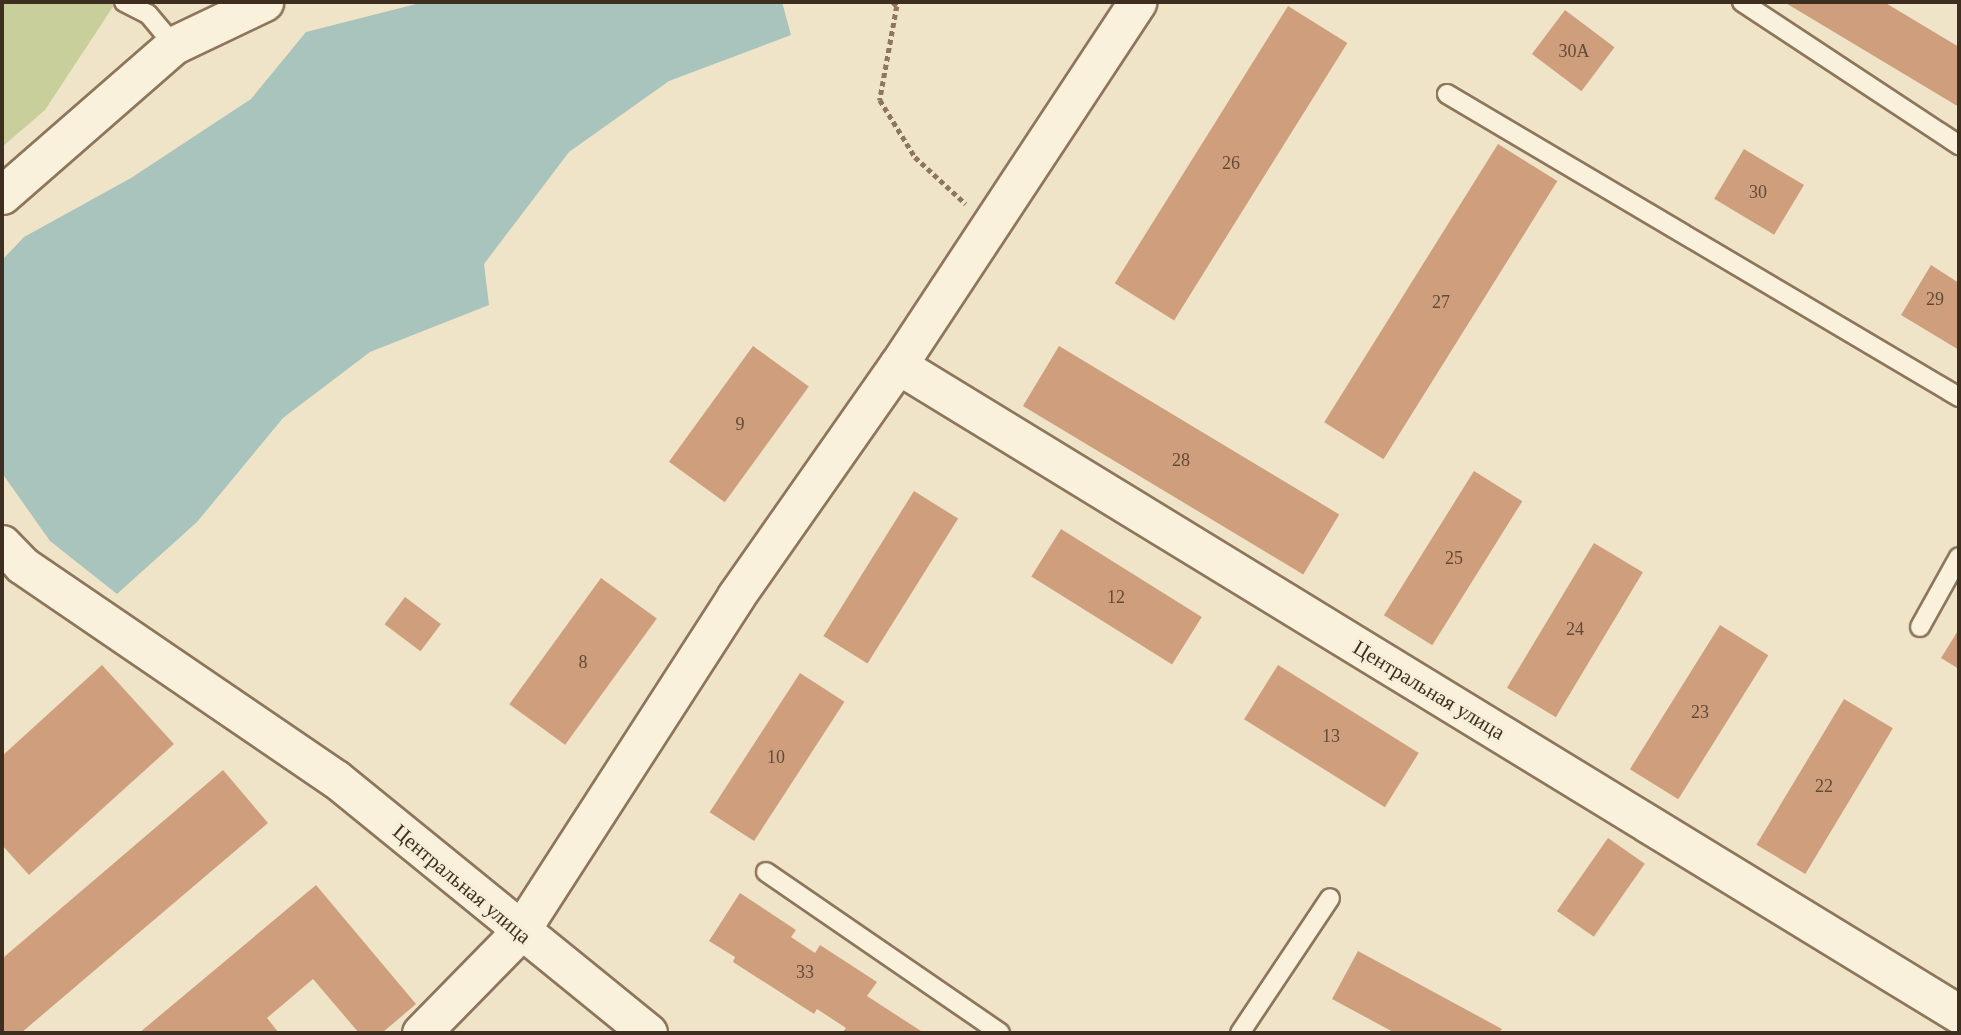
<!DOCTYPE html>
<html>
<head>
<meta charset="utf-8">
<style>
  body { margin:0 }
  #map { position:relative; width:1961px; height:1035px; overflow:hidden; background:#f0e4c8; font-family:"Times New Roman",serif }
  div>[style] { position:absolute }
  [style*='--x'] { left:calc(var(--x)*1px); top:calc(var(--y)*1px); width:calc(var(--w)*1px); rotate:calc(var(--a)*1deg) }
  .green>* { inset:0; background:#c9cf9b }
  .water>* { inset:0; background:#a9c4bc }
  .building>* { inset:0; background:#cf9f7d; transform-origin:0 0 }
  .path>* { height:4.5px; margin-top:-2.25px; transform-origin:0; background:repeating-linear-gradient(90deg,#8d765c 0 5px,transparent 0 8.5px) }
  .roads { filter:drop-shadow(2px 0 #8d765c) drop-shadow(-2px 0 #8d765c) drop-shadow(0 2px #8d765c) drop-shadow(0 -2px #8d765c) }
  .service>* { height:18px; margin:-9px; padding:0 9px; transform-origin:9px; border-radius:9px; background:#faf1dc }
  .minor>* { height:37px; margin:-18.5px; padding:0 18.5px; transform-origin:18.5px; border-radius:18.5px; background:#faf1dc }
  span { translate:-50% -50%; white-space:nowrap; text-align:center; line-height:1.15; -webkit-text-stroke:6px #f7eed8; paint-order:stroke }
  .number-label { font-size:18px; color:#624a37 }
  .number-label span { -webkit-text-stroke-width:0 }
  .street-label { font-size:21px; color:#3d2e20 }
  .frame { position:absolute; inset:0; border:4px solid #3d2e20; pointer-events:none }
</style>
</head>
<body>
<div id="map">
  <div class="green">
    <div style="clip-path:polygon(2px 2px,116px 2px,45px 110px,2px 147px)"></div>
  </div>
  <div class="water">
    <div style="clip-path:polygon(424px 2px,782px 2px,791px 35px,669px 81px,569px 152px,484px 264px,489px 305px,370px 352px,283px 418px,197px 522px,117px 594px,50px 541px,2px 473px,2px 260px,24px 237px,131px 178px,251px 99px,306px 32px)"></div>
  </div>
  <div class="building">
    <div style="clip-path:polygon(1784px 2px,1884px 2px,1959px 47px,1959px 107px)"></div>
    <div style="left:1288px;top:6px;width:70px;height:327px;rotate:32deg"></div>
    <div style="left:1565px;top:10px;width:62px;height:55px;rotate:37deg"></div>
    <div style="left:1498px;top:144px;width:70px;height:328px;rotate:32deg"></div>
    <div style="left:1744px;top:149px;width:70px;height:58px;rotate:31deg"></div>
    <div style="clip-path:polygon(1931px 265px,1959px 283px,1959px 350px,1901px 315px)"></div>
    <div style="left:753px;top:346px;width:69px;height:143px;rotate:36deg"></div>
    <div style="left:1059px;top:346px;width:327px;height:70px;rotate:31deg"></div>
    <div style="left:1474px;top:471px;width:57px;height:170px;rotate:32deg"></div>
    <div style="left:914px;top:491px;width:52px;height:171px;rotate:32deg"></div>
    <div style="left:1061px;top:529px;width:166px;height:56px;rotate:32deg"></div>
    <div style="left:1594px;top:543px;width:57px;height:169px;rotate:31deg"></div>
    <div style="left:601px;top:578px;width:69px;height:156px;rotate:36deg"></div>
    <div style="left:405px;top:597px;width:45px;height:34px;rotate:37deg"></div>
    <div style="left:1720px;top:625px;width:57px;height:170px;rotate:32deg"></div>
    <div style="clip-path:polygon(1959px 629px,1959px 669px,1941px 658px)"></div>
    <div style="clip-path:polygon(102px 665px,174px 744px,29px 875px,2px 845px,2px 756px)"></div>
    <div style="left:1278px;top:665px;width:166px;height:64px;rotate:32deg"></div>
    <div style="left:800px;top:673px;width:53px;height:166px;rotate:33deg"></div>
    <div style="left:1844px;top:699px;width:57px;height:170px;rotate:31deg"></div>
    <div style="clip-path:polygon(223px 770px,268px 823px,21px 1033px,2px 1033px,2px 954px,4px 957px)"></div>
    <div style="left:1608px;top:838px;width:45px;height:89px;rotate:35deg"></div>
    <div style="clip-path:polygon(316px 885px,416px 1004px,382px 1033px,359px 1033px,313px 979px,267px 1018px,279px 1033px,139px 1033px)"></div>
    <div style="clip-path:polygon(740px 893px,796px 930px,791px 937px,815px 953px,820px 945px,877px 982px,867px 996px,924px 1033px,842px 1033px,846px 1028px,817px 1009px,814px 1014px,733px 962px,735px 957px,709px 941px)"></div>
    <div style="clip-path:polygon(1358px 951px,1502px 1029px,1499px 1033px,1395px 1033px,1332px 999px)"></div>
  </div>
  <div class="path">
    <div style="--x:893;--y:2;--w:6;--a:45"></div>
    <div style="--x:897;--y:6;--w:96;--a:100.3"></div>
    <div style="--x:880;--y:100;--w:67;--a:58.4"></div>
    <div style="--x:915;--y:157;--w:69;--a:42.7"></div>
  </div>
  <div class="roads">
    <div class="service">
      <div style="--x:124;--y:2;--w:27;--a:27"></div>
      <div style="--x:148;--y:14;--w:40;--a:50"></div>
      <div style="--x:1742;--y:2;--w:260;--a:33.4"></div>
      <div style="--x:1447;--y:94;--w:595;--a:30.62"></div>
      <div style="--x:1920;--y:627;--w:80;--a:-60.9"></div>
      <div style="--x:766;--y:872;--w:284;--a:34.5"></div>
      <div style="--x:1240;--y:1033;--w:162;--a:-56.3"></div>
    </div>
    <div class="minor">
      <div style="--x:2;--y:195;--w:228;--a:-41.1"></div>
      <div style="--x:174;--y:45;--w:100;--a:-25.5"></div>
      <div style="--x:898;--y:365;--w:1244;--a:31.45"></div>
      <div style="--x:2;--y:544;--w:29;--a:46"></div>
      <div style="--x:22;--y:565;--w:380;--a:34.3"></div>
      <div style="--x:336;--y:779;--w:402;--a:39.1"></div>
      <div style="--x:421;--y:1033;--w:140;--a:-45.6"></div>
      <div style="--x:519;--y:933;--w:401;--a:-57.2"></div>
      <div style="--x:736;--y:596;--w:282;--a:-55"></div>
      <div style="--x:898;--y:365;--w:435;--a:-56.6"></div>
    </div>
  </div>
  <div class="number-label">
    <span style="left:1574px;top:51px">30А</span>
    <span style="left:1231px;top:163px">26</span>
    <span style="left:1758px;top:192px">30</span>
    <span style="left:1935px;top:299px">29</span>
    <span style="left:1441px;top:302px">27</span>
    <span style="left:740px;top:424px">9</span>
    <span style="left:1181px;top:460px">28</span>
    <span style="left:1454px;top:558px">25</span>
    <span style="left:1116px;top:597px">12</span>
    <span style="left:1575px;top:629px">24</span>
    <span style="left:583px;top:662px">8</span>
    <span style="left:1700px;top:712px">23</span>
    <span style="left:1331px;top:736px">13</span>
    <span style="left:776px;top:757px">10</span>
    <span style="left:1824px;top:786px">22</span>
    <span style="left:805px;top:972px">33</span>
  </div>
  <div class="street-label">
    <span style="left:1429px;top:690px;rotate:31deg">Центральная улица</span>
    <span style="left:462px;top:884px;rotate:40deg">Центральная улица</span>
  </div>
  <div class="frame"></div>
</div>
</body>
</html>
